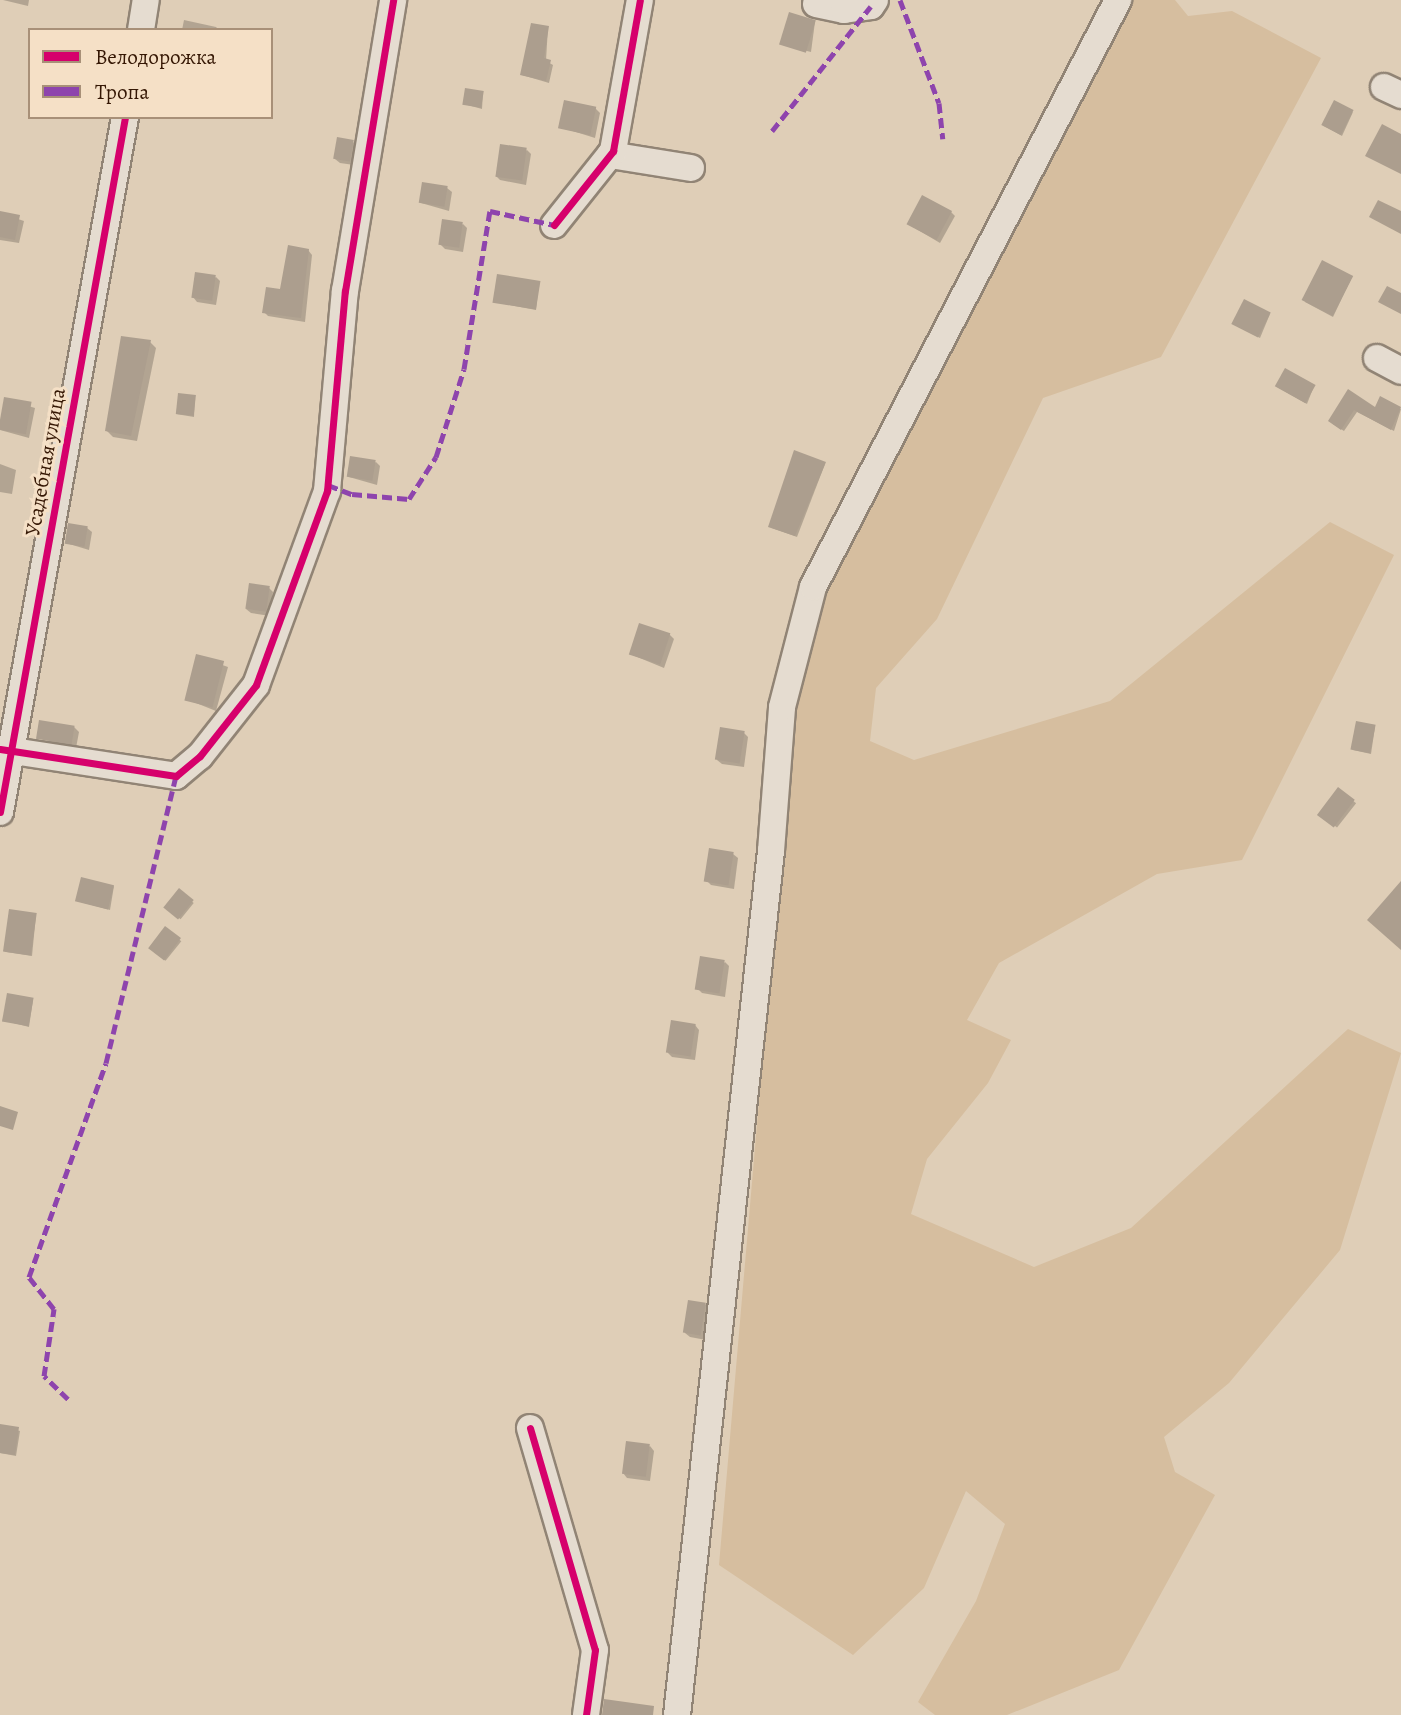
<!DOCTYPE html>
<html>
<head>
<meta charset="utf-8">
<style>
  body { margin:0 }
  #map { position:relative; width:1401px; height:1715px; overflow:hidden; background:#dfceb7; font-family:Alegreya,serif }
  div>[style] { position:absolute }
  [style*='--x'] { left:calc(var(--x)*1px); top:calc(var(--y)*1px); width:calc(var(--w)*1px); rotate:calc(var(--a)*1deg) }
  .green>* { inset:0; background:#d6be9f }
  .shadow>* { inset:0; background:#0003; transform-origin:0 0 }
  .building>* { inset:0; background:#ac9e8e; transform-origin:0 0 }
  .roads { filter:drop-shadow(2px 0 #918475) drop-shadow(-2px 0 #918475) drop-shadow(0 2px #918475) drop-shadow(0 -2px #918475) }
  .minor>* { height:26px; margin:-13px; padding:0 13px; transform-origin:13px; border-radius:13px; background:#e5dcd0 }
  .quiet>* { height:5px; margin-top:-2.5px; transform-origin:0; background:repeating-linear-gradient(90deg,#8e44ad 0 10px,transparent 0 15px) }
  .cycleway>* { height:7px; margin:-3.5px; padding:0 3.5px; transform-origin:3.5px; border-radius:3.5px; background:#d6006c }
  span { translate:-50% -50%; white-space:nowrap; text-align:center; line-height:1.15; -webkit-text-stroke:6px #f5e0c6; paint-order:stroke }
  .street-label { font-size:21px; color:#351704 }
  .legend { position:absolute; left:28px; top:28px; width:245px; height:91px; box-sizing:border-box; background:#f5e0c6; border:2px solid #a89078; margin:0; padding:9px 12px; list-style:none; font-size:21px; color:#351704 }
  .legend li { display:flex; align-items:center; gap:14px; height:35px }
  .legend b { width:35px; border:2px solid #a89078 }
</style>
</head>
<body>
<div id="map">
  <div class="green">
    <div style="clip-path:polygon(1131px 0,1175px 0,1188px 16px,1232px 11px,1321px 58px,1161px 357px,1043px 398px,937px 619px,876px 688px,870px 741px,914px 760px,1110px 701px,1330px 522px,1394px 555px,1242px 860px,1157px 874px,999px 963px,967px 1020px,1011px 1040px,988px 1083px,927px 1159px,911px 1214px,1034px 1267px,1131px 1228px,1348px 1029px,1401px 1053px,1340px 1250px,1229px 1383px,1164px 1437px,1175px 1472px,1215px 1495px,1119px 1670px,1007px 1715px,935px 1715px,918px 1702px,976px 1601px,1005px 1524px,966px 1491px,924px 1588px,853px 1655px,719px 1565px,793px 707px,822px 593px)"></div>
  </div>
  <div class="shadow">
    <div style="clip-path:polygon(3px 0,29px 0,28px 6px)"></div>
    <div style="clip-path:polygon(184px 20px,216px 27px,219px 30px,182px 30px)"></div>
    <div style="clip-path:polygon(815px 22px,811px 52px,783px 45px)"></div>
    <div style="clip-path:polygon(548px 27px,546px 61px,553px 65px,549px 83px,522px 75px)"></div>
    <div style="clip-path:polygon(483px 93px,482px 109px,464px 104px)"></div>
    <div style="clip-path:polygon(595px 108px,600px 113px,595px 138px,560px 127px)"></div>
    <div style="clip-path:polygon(1353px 112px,1342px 136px,1324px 126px)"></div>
    <div style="clip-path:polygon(353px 142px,358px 146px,354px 165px,340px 163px,335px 159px)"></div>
    <div style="clip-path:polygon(527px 150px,531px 154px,526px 185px,500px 180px,496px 176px)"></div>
    <div style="clip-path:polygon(447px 188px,452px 192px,449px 211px,421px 203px)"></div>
    <div style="clip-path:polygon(951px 212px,955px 216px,940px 243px,908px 224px)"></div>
    <div style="clip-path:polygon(0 213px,24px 221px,19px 243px,0 240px)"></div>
    <div style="clip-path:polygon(463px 224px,467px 228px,463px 252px,445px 249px,440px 244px)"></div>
    <div style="clip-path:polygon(308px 250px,312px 255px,305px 322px,268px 316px,264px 312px)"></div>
    <div style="clip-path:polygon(216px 277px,220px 281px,216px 305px,197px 302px,193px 297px)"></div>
    <div style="clip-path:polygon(1352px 277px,1333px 317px,1305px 302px)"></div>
    <div style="clip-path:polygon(539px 283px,536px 310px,494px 302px)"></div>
    <div style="clip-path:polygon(1270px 314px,1260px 338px,1235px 325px)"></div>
    <div style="clip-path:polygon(150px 342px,156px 348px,137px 441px,113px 437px,107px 431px)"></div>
    <div style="clip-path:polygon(1314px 386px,1307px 404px,1279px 388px)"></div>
    <div style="clip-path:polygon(1349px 392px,1376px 409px,1381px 399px,1401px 409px,1394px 431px,1357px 412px,1344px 431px,1333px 424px)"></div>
    <div style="clip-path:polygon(195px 397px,194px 417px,176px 414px)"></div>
    <div style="clip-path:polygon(5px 399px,35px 408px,29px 438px,0 430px)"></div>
    <div style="clip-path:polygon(376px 462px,380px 466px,377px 485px,349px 477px)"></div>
    <div style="clip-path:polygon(0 464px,16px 470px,12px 494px,0 492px)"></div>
    <div style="clip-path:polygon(825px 464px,797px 537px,772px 528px)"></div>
    <div style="clip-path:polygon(87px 528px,92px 532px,89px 550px,66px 543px)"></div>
    <div style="clip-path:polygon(269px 588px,273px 592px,270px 616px,251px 613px,246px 609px)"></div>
    <div style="clip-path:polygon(669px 634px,674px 639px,664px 668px,630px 654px)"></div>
    <div style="clip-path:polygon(197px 656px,228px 667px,216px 711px,186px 699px)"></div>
    <div style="clip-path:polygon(74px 727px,79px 732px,76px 748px,38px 738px)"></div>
    <div style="clip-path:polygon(1375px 727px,1371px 754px,1353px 750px,1352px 748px)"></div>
    <div style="clip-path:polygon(744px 733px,748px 737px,744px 767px,722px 764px,717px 760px)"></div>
    <div style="left:1338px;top:789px;width:23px;height:31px;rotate:38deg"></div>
    <div style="clip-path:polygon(733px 854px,738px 858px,734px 889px,711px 885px,707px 881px)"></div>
    <div style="clip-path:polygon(114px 886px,110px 910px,77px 901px)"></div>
    <div style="left:179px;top:891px;width:19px;height:21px;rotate:39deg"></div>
    <div style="clip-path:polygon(36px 915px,32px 956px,6px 952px,4px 951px)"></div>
    <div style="left:165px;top:928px;width:21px;height:25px;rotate:39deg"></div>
    <div style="clip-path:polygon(725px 962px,729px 966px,725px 997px,702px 993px,698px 989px)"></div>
    <div style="clip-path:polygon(33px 1000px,29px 1027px,2px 1020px)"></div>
    <div style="clip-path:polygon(695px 1025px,699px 1030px,695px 1060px,672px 1057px,668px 1053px)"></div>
    <div style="clip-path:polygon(705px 1304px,710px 1309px,706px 1340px,690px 1337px,685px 1333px)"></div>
    <div style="clip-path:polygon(0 1426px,20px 1431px,16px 1456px,0 1453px)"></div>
    <div style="clip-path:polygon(650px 1446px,654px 1451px,650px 1481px,627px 1478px,623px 1473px)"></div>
  </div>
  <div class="building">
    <div style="left:789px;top:12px;width:28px;height:34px;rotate:17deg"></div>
    <div style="clip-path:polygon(531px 23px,549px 26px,544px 58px,551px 60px,546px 81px,520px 75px)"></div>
    <div style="left:465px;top:88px;width:19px;height:17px;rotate:9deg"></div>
    <div style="left:564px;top:100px;width:33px;height:29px;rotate:12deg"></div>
    <div style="left:1334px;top:100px;width:22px;height:28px;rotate:27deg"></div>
    <div style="clip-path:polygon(1382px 124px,1401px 134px,1401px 174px,1365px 156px)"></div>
    <div style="left:337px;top:137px;width:17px;height:22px;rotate:10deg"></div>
    <div style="left:500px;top:144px;width:27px;height:33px;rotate:8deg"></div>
    <div style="left:422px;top:182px;width:26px;height:21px;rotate:9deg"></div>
    <div style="left:922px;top:195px;width:34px;height:33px;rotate:28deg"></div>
    <div style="clip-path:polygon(1378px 200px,1401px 211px,1401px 234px,1369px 217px)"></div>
    <div style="clip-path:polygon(0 211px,20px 215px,15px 240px,0 237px)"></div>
    <div style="left:442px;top:219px;width:21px;height:26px;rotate:8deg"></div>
    <div style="clip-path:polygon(288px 245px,309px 249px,301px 318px,262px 313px,266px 287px,280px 289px)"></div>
    <div style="left:1322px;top:260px;width:35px;height:45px;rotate:27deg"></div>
    <div style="left:195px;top:272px;width:21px;height:26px;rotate:8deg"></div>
    <div style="left:497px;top:274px;width:44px;height:29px;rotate:9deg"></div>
    <div style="clip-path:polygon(1387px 286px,1401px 293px,1401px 314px,1378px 302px)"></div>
    <div style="left:1244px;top:299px;width:30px;height:28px;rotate:27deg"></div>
    <div style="clip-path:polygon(121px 336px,151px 340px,131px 436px,105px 431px)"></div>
    <div style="left:1285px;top:368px;width:35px;height:21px;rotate:29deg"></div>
    <div style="clip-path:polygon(1348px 389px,1375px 407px,1380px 396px,1401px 407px,1391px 430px,1354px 410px,1341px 430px,1328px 421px)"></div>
    <div style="left:178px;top:393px;width:18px;height:21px;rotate:6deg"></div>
    <div style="left:4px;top:397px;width:28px;height:33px;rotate:10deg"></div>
    <div style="clip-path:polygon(794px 450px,826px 462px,795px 536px,768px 527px)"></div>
    <div style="left:350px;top:456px;width:26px;height:21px;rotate:9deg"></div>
    <div style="left:68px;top:523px;width:20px;height:21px;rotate:9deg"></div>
    <div style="left:249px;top:583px;width:21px;height:26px;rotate:8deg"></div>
    <div style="left:639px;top:623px;width:33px;height:33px;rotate:18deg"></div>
    <div style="left:196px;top:654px;width:29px;height:48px;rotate:14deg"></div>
    <div style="left:39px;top:720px;width:36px;height:19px;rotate:9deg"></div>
    <div style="left:1356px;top:721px;width:20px;height:29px;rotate:11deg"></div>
    <div style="left:720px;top:727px;width:25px;height:33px;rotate:9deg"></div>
    <div style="left:1338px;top:787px;width:21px;height:35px;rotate:37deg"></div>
    <div style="left:709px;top:848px;width:25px;height:34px;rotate:9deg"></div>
    <div style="left:81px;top:877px;width:34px;height:25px;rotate:14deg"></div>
    <div style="clip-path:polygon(1401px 881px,1401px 950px,1367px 920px)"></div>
    <div style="left:179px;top:888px;width:19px;height:25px;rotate:39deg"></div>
    <div style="left:9px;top:909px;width:28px;height:43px;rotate:8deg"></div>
    <div style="left:165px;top:926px;width:20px;height:28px;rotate:37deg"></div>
    <div style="left:700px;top:956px;width:25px;height:34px;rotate:9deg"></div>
    <div style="left:7px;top:993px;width:27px;height:29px;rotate:10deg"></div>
    <div style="left:671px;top:1020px;width:25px;height:33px;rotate:9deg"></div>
    <div style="clip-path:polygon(0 1106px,18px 1112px,13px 1130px,0 1126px)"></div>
    <div style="left:688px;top:1300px;width:18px;height:33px;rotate:9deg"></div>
    <div style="clip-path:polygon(0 1424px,19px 1427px,15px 1455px,0 1453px)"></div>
    <div style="left:626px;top:1441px;width:24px;height:33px;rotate:7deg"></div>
    <div style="clip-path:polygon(604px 1699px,654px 1706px,653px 1715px,602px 1715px)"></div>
  </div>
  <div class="roads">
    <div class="minor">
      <div style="--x:816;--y:4;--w:29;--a:12"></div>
      <div style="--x:844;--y:10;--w:27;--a:-8"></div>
      <div style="--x:871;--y:6;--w:7;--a:-56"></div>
      <div style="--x:141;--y:30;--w:30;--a:-81"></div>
      <div style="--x:1384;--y:87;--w:19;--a:25"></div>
      <div style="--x:610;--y:155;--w:82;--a:9.1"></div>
      <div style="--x:554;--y:225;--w:95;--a:-51.4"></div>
      <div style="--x:613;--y:151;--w:153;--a:-79.9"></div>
      <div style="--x:1377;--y:358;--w:27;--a:28"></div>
      <div style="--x:0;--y:749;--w:178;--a:8.7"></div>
      <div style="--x:176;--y:776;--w:31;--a:-40"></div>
      <div style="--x:200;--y:756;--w:90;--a:-51.7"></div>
      <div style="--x:256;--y:685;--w:207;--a:-69.9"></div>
      <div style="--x:327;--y:491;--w:201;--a:-84.9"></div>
      <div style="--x:345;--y:291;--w:295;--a:-80.6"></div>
      <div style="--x:0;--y:812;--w:706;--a:-79.8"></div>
      <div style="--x:530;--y:1428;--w:231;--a:73.7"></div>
      <div style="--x:595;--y:1650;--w:66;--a:97.9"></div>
      <div style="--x:677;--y:1715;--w:869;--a:-83.79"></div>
      <div style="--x:771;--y:851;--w:144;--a:-85.6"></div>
      <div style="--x:782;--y:707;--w:124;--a:-75.5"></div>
      <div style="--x:813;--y:587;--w:662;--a:-62.54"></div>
    </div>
  </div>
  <div class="quiet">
    <div style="--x:900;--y:0;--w:110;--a:69.3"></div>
    <div style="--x:939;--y:103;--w:36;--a:84"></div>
    <div style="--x:772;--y:131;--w:159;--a:-51.6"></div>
    <div style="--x:328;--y:485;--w:26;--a:21"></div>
    <div style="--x:352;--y:494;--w:57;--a:5"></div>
    <div style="--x:409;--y:499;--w:50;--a:-57.3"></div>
    <div style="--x:436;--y:457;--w:92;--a:-72.3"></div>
    <div style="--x:464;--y:369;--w:160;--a:-80.7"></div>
    <div style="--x:490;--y:211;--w:66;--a:12.3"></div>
    <div style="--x:68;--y:1399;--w:33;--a:-136"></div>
    <div style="--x:44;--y:1376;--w:68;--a:-81.5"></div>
    <div style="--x:54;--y:1309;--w:41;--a:-128"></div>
    <div style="--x:29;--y:1277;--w:227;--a:-70.2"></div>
    <div style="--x:106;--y:1063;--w:295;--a:-76.3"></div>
  </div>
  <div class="cycleway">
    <div style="--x:554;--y:225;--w:95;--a:-51.4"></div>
    <div style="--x:613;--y:151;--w:153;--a:-79.9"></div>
    <div style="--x:0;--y:749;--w:178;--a:8.7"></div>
    <div style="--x:176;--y:776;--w:31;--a:-40"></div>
    <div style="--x:200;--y:756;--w:90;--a:-51.7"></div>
    <div style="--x:256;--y:685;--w:207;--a:-69.9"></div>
    <div style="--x:327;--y:491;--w:201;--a:-84.9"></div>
    <div style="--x:345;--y:291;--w:295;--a:-80.6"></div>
    <div style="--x:0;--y:812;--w:706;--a:-79.8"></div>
    <div style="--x:530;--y:1428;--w:231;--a:73.7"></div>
    <div style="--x:595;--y:1650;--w:66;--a:97.9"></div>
  </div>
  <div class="street-label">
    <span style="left:45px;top:462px;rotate:-80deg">Усадебная улица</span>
  </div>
  <ul class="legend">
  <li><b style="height:9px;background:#d6006c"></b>Велодорожка</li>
  <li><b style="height:9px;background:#8e44ad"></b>Тропа</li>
  </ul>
</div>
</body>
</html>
